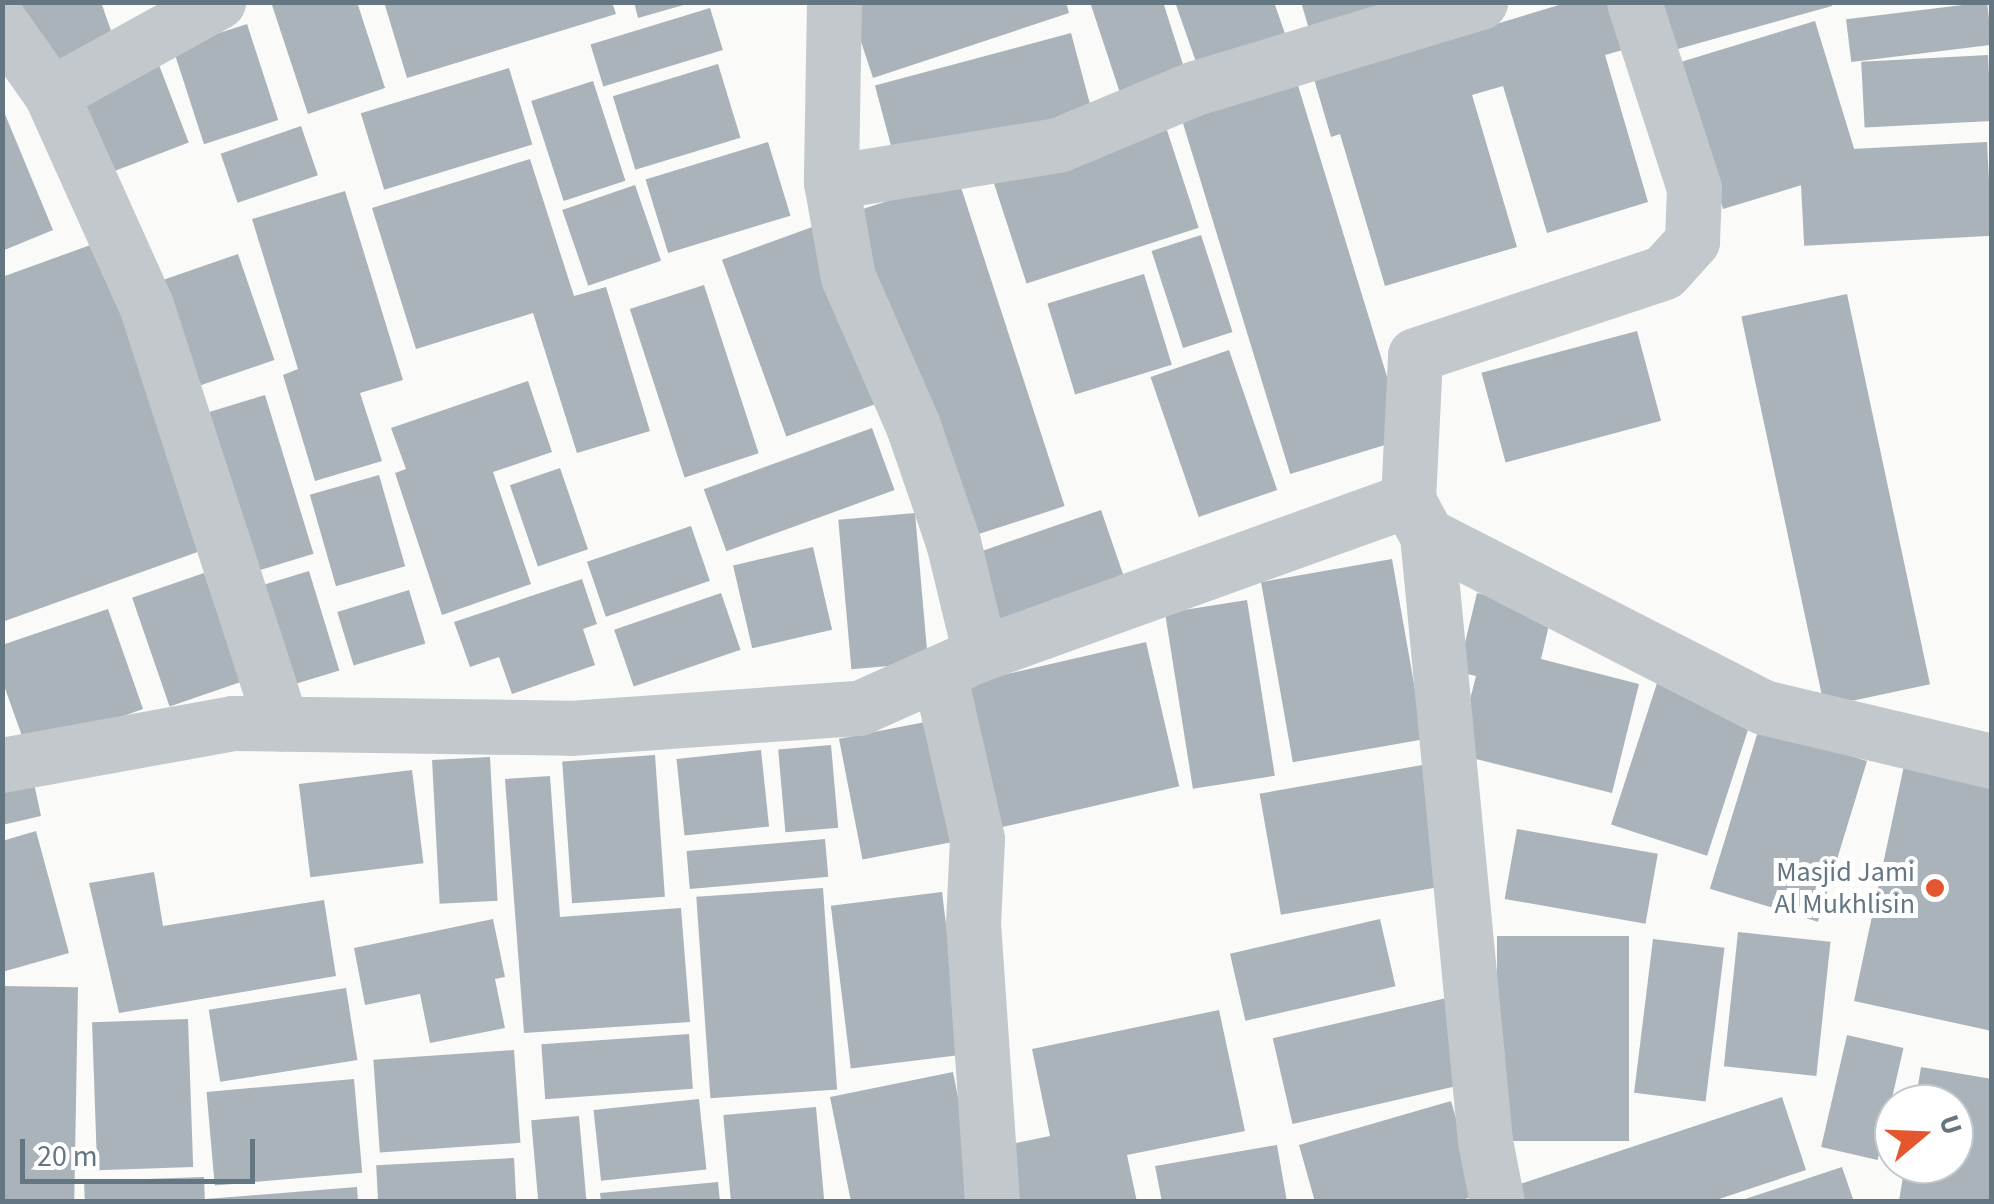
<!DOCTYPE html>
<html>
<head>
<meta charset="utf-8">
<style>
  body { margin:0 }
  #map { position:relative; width:1994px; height:1204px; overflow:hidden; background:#fafaf8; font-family:"Source Sans 3",sans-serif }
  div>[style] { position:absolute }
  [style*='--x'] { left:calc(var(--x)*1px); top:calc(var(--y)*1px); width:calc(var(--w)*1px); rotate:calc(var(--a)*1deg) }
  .building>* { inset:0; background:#aab3b9; transform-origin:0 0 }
  .minor>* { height:55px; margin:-27.5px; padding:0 27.5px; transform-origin:27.5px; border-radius:27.5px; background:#c3c8cc }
  .dots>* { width:28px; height:28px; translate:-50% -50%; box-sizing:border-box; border:5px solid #fff; border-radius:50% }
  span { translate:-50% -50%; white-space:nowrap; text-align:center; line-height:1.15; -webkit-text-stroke:10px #fff; paint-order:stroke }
  .poi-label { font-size:28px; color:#657683 }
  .right { translate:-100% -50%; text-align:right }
  .frame { position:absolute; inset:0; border:5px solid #657683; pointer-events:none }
  .north { position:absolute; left:1874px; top:1084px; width:100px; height:100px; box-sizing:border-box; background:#fff; border:2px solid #c1c8cd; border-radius:50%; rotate:71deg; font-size:28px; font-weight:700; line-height:40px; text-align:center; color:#657683 }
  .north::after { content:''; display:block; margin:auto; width:35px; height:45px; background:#e4572e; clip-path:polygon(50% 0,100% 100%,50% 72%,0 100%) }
  .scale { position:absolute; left:20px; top:1139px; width:235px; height:45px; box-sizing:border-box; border:5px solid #657683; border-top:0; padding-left:12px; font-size:30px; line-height:35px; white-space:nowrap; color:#657683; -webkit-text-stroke:8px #fff; paint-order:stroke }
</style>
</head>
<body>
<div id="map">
  <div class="building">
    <div style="clip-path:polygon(20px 2px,101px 2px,116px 45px,43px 70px)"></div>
    <div style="clip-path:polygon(271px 2px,357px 2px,385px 88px,308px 114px)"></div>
    <div style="clip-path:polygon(384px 2px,612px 2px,616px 14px,407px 78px)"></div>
    <div style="clip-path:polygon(634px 2px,686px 2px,687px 4px,638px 18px)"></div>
    <div style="clip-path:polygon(848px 2px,1066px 2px,1069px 13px,873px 78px)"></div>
    <div style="clip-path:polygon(1090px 2px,1163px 2px,1186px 74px,1121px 96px)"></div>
    <div style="clip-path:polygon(1175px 2px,1274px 2px,1290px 48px,1202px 79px)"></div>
    <div style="clip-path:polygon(1301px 2px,1391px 2px,1314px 46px)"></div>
    <div style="clip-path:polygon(1569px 2px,1612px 2px,1626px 49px,1605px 55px,1648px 202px,1547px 233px,1503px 86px,1472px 95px,1517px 247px,1385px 286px,1340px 134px,1331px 137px,1314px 79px)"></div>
    <div style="clip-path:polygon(1646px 2px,1831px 2px,1832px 6px,1660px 54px)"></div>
    <div style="left:1987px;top:2px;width:43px;height:142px;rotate:83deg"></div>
    <div style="left:710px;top:8px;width:44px;height:125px;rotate:73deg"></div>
    <div style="left:1815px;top:21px;width:153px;height:143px;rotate:73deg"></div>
    <div style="left:247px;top:24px;width:101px;height:78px;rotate:72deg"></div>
    <div style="left:1071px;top:33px;width:84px;height:203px;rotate:75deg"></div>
    <div style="left:1988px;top:55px;width:66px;height:127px;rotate:87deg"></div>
    <div style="left:718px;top:64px;width:77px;height:110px;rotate:73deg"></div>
    <div style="left:159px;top:65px;width:83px;height:85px;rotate:69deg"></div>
    <div style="left:509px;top:68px;width:80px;height:155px;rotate:73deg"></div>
    <div style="left:1296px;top:79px;width:376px;height:121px;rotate:73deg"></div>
    <div style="left:593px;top:81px;width:105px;height:65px;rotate:72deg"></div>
    <div style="clip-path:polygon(2px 107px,53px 230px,2px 251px)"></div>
    <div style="left:1165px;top:124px;width:109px;height:181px;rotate:72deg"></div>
    <div style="left:301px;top:126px;width:52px;height:85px;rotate:71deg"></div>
    <div style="left:768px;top:142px;width:77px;height:128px;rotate:73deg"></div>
    <div style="left:1987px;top:142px;width:94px;height:188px;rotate:87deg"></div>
    <div style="clip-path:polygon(530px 159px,574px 296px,606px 287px,650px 431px,577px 453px,533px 313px,416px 349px,372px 208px)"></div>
    <div style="left:958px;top:178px;width:345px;height:113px;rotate:72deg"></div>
    <div style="left:635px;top:185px;width:80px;height:77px;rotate:71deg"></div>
    <div style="clip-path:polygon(345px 191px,403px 380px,360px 393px,382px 461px,315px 481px,283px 375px,298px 369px,252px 219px)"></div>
    <div style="left:815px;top:226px;width:188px;height:99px;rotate:70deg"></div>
    <div style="left:1201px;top:235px;width:102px;height:52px;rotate:72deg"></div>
    <div style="clip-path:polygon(96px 243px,206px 549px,2px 622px,2px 277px)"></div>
    <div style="left:238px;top:254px;width:112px;height:78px;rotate:71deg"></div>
    <div style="left:1144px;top:274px;width:95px;height:101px;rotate:73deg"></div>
    <div style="left:704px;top:285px;width:177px;height:78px;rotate:72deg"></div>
    <div style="left:1847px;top:294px;width:399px;height:108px;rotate:78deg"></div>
    <div style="left:1637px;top:331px;width:93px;height:161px;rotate:75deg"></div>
    <div style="left:1229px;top:350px;width:148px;height:83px;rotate:71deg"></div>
    <div style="clip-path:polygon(528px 381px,552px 452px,493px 472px,531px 584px,442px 615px,395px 473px,406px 469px,391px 428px)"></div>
    <div style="left:265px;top:395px;width:166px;height:60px;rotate:73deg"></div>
    <div style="left:872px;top:428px;width:66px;height:179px;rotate:70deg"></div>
    <div style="left:560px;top:468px;width:86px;height:53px;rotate:71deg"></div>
    <div style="left:379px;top:475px;width:95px;height:72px;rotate:74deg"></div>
    <div style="left:1101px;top:510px;width:71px;height:138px;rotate:71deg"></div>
    <div style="left:915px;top:513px;width:150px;height:77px;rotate:85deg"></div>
    <div style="left:691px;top:526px;width:58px;height:110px;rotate:71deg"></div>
    <div style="left:813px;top:547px;width:85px;height:82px;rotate:77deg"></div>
    <div style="left:1392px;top:559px;width:183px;height:133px;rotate:80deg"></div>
    <div style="left:309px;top:571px;width:104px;height:62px;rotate:73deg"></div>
    <div style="left:204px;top:573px;width:115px;height:76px;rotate:71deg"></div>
    <div style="clip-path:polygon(582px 579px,597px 624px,583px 629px,595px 665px,512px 694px,499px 657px,470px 667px,454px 622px)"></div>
    <div style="left:409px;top:590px;width:56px;height:75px;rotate:73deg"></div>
    <div style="left:721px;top:593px;width:60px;height:113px;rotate:71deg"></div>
    <div style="clip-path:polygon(1477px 593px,1552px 612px,1541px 659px,1639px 684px,1612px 793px,1456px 754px,1476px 676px,1458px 672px)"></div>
    <div style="left:1247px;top:600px;width:178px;height:83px;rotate:81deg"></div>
    <div style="clip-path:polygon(108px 609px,143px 709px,27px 750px,2px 680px,2px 645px)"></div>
    <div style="left:1146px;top:642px;width:148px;height:194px;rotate:77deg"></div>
    <div style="left:1658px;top:680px;width:101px;height:152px;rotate:18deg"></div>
    <div style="left:946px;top:718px;width:123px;height:109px;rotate:79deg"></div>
    <div style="left:1759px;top:728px;width:113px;height:168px;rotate:17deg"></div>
    <div style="left:831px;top:745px;width:83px;height:53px;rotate:85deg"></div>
    <div style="left:761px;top:750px;width:77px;height:85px;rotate:84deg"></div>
    <div style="left:655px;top:755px;width:142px;height:93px;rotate:86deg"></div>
    <div style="clip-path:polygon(1906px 756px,1992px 775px,1992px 1031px,1854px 1001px)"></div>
    <div style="left:490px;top:757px;width:144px;height:58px;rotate:87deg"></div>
    <div style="left:1428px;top:764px;width:123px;height:171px;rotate:80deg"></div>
    <div style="left:412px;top:770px;width:94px;height:114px;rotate:83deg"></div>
    <div style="clip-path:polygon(32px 774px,41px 816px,2px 825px,2px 781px)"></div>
    <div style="clip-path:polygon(550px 776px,560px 917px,681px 908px,690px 1022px,524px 1033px,505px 779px)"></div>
    <div style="left:1517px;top:829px;width:143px;height:71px;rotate:10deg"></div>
    <div style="clip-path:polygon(36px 831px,69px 953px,2px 972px,2px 841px)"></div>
    <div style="left:825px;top:839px;width:38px;height:139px;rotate:85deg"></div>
    <div style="clip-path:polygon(154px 872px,163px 926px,324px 900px,336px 976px,119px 1013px,89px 883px)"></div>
    <div style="left:823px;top:888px;width:202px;height:127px;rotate:86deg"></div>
    <div style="left:942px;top:892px;width:164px;height:112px;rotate:83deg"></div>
    <div style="clip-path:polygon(493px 919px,505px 977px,495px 979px,505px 1028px,430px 1043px,420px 994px,365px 1005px,354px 948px)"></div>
    <div style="left:1380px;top:919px;width:69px;height:154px;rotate:77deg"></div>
    <div style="left:1738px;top:932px;width:93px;height:135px;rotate:6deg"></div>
    <div style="left:1497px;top:936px;width:132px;height:205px"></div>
    <div style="left:1653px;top:939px;width:72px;height:155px;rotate:7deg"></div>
    <div style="left:2px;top:986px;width:76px;height:216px;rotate:1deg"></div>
    <div style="left:346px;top:988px;width:73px;height:139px;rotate:81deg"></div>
    <div style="left:1451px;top:997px;width:88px;height:183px;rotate:77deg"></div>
    <div style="clip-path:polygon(1219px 1010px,1245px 1131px,1127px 1155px,1137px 1202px,1003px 1202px,992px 1148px,1050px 1136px,1032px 1049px)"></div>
    <div style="left:188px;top:1019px;width:148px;height:96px;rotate:88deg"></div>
    <div style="left:689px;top:1034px;width:55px;height:148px;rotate:86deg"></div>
    <div style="left:1847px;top:1035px;width:58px;height:115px;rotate:13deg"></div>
    <div style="left:514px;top:1050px;width:93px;height:141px;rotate:86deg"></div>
    <div style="clip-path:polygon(1921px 1067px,1992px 1079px,1992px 1202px,1899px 1201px,1905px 1164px,1954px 1164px,1954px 1104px,1915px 1104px)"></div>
    <div style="clip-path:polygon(953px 1072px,979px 1202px,851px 1202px,830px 1097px)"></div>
    <div style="left:354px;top:1079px;width:94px;height:148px;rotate:85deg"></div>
    <div style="clip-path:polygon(1782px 1097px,1806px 1170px,1710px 1202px,1522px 1202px,1517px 1185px)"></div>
    <div style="left:699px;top:1099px;width:71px;height:106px;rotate:84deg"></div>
    <div style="clip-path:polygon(1451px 1101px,1478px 1195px,1455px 1202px,1315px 1202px,1299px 1145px)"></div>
    <div style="left:816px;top:1107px;width:95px;height:93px;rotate:85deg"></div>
    <div style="left:579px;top:1116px;width:86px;height:48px;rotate:85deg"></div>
    <div style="clip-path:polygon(1277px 1145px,1287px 1202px,1162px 1202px,1155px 1166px)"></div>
    <div style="left:514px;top:1158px;width:44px;height:138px;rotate:87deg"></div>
    <div style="clip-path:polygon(1842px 1167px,1854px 1202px,1740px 1202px,1739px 1201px)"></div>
    <div style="left:204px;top:1177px;width:25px;height:120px;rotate:88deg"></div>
    <div style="clip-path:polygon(718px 1182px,720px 1202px,601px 1202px,600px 1193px)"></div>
    <div style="clip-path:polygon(357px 1187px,358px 1202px,206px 1202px,206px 1199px)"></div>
  </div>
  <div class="minor">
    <div style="--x:834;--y:2;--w:180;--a:91"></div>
    <div style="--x:831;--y:182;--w:97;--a:79.9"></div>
    <div style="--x:848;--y:277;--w:163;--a:66.4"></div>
    <div style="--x:913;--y:426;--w:123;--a:71"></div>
    <div style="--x:953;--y:542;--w:115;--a:76.4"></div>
    <div style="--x:2;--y:25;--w:85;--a:54.6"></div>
    <div style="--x:51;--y:94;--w:231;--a:65.8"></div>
    <div style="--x:146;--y:305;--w:440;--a:72.1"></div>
    <div style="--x:51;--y:94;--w:191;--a:-28.9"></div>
    <div style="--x:831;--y:182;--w:230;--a:-9.3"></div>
    <div style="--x:1058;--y:145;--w:148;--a:-22.6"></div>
    <div style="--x:1195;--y:88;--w:298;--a:-16.8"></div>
    <div style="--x:1408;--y:500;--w:145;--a:-87.2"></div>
    <div style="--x:1415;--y:355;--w:262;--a:-18.4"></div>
    <div style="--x:1664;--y:272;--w:42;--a:-47.9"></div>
    <div style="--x:1692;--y:241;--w:53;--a:-87.8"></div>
    <div style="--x:1694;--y:188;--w:195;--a:-107.9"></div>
    <div style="--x:1427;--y:535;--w:377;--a:27.1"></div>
    <div style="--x:1763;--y:707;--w:235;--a:13.3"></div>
    <div style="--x:939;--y:673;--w:170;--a:77.1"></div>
    <div style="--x:977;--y:839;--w:84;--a:92.7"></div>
    <div style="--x:973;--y:923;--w:280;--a:86.1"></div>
    <div style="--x:2;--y:765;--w:234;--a:-10.3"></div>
    <div style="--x:232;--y:723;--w:338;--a:0.8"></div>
    <div style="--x:570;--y:728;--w:290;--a:-4"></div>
    <div style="--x:859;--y:708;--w:133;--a:-24.1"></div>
    <div style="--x:980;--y:654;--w:455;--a:-19.8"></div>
    <div style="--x:1408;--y:500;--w:40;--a:62"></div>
    <div style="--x:1427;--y:535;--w:609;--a:84.53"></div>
    <div style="--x:1485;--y:1141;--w:62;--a:78.9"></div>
  </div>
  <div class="dots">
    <div style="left:1935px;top:888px;background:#e4572e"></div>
  </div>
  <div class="poi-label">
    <span class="right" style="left:1915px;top:888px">Masjid Jami<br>Al Mukhlisin</span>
  </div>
  <div class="frame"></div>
  <div class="north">U</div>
  <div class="scale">20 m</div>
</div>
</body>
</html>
